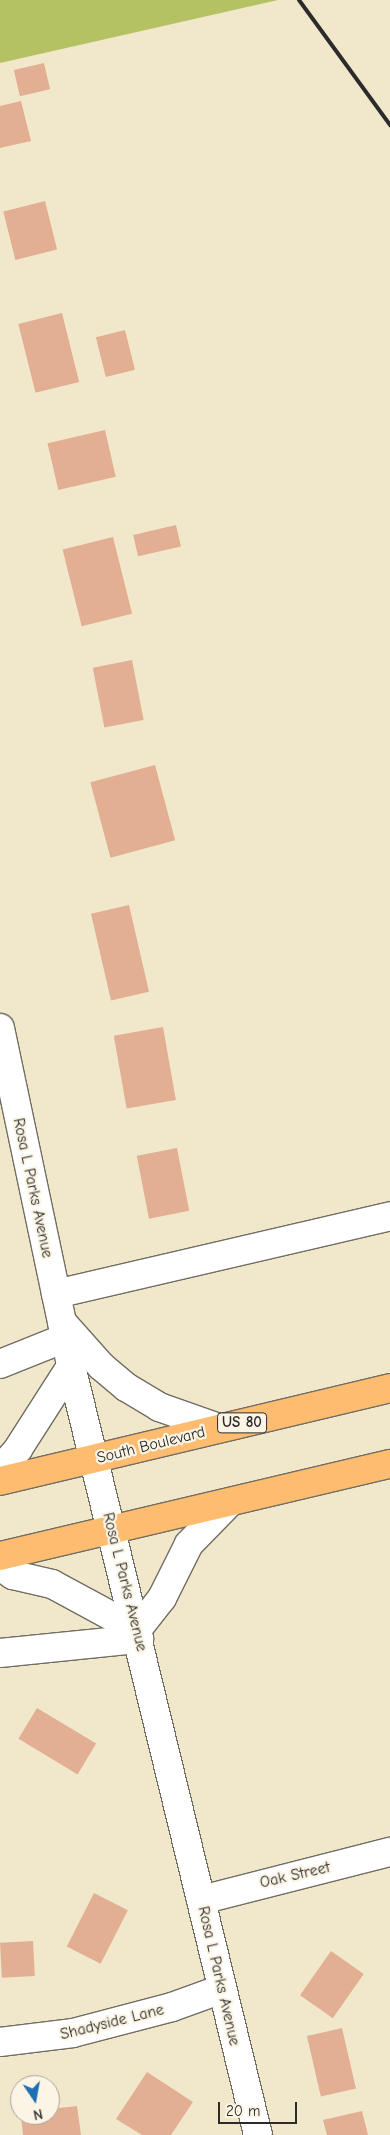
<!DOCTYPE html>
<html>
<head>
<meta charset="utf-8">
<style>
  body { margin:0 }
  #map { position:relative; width:390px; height:2135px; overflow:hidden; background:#f1e8cc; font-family:"Comic Neue",sans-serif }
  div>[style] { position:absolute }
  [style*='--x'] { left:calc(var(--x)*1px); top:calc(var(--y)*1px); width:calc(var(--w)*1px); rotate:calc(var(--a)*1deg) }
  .green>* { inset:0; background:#b5c264 }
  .building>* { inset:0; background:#e3af93; transform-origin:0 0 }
  .roads { filter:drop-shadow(1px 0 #706d63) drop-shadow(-1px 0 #706d63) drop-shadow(0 1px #706d63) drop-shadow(0 -1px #706d63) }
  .minor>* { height:28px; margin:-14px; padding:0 14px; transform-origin:14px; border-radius:14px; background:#fff }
  .highway>* { height:28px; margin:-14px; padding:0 14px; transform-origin:14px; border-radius:14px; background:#fdbc6f }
  .rail>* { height:4px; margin:-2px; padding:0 2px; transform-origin:2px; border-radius:2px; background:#2b2b2b }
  span { translate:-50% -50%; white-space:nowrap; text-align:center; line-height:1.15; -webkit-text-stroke:4.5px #fcf5e5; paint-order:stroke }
  .shield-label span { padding:1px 4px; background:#fcf5e5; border:1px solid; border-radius:4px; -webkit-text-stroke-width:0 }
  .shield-label { font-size:15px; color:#2b2b2b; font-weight:700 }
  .street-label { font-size:16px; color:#2b2b2b }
  .north { position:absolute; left:10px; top:2075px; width:50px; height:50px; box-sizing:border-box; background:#fcf5e5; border:1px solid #a8a49b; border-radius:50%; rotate:168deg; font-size:14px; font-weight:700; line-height:20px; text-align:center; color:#2b2b2b }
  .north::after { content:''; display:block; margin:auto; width:18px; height:22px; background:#1f6fb2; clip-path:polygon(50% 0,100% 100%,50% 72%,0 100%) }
  .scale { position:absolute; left:218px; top:2102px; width:79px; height:22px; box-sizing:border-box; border:2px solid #2b2b2b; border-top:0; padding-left:6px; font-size:15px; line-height:18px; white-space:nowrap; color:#2b2b2b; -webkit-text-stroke:4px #fcf5e5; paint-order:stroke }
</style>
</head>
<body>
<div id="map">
  <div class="green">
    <div style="clip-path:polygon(0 0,278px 0,0 63px)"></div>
  </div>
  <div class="building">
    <div style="left:44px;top:63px;width:27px;height:31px;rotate:77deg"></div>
    <div style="clip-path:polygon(21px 101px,31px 141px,0 148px,0 106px)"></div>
    <div style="left:45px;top:201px;width:50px;height:43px;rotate:76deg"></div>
    <div style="left:62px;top:313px;width:71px;height:45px;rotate:76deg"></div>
    <div style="left:125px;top:330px;width:41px;height:30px;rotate:76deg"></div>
    <div style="left:105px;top:430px;width:48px;height:59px;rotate:77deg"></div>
    <div style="left:176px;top:525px;width:22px;height:44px;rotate:77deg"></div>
    <div style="left:113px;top:537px;width:79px;height:52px;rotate:76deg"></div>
    <div style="left:132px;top:660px;width:61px;height:40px;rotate:79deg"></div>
    <div style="left:155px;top:765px;width:78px;height:67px;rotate:75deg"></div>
    <div style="left:129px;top:905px;width:89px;height:39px;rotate:77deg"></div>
    <div style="left:163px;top:1027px;width:74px;height:50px;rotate:80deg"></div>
    <div style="left:177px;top:1148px;width:64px;height:41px;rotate:79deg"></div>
    <div style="left:37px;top:1708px;width:69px;height:36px;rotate:31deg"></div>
    <div style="left:94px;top:1893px;width:38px;height:60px;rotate:27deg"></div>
    <div style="left:33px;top:1941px;width:35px;height:33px;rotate:87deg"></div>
    <div style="left:331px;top:1951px;width:40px;height:54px;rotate:35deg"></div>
    <div style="left:342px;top:2028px;width:62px;height:36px;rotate:77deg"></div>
    <div style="clip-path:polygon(147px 2072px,193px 2102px,171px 2135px,142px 2135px,116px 2119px)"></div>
    <div style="clip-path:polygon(77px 2106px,81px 2135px,23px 2135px,21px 2115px,50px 2115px,50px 2109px)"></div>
    <div style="clip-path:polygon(362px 2111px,368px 2135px,327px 2135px,323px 2120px)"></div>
  </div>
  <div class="roads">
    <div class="minor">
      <div style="--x:0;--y:1028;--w:345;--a:78.1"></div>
      <div style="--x:71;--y:1366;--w:791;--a:76.33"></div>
      <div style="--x:56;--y:1294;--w:343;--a:-13.1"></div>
      <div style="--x:62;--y:1322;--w:59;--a:48.4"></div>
      <div style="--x:101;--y:1366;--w:33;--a:40"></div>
      <div style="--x:126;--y:1387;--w:39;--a:31"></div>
      <div style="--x:159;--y:1407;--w:64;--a:19.3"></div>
      <div style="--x:0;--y:1364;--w:70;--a:-21.8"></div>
      <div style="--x:0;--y:1470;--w:28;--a:-49"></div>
      <div style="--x:18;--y:1449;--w:98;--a:-57.4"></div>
      <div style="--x:0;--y:1566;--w:16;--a:35"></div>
      <div style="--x:13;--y:1575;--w:40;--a:13"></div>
      <div style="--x:52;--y:1584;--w:97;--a:28.4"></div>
      <div style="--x:137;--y:1630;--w:41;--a:-52"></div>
      <div style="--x:162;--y:1598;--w:60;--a:-63.4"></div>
      <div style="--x:189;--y:1544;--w:57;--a:-45.7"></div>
      <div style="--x:0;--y:1653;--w:140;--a:-5.8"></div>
      <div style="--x:201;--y:1900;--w:195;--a:-14.3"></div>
      <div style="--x:0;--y:2042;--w:74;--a:-7"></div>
      <div style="--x:73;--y:2033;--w:102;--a:-14.7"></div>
      <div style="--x:172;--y:2007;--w:53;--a:-19.8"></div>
    </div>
    <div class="highway">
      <div style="--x:0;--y:1481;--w:401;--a:-13.4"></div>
      <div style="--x:0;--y:1556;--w:401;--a:-13.3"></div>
    </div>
  </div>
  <div class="rail">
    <div style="--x:299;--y:0;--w:155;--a:53.9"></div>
  </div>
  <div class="shield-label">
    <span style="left:242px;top:1423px">US 80</span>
  </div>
  <div class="street-label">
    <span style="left:33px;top:1188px;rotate:78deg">Rosa L Parks Avenue</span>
    <span style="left:151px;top:1445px;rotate:-14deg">South Boulevard</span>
    <span style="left:125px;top:1582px;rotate:76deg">Rosa L Parks Avenue</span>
    <span style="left:295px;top:1875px;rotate:-13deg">Oak Street</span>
    <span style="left:219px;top:1976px;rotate:77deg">Rosa L Parks Avenue</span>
    <span style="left:112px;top:2022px;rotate:-14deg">Shadyside Lane</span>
  </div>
  <div class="north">N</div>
  <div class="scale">20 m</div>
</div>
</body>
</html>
